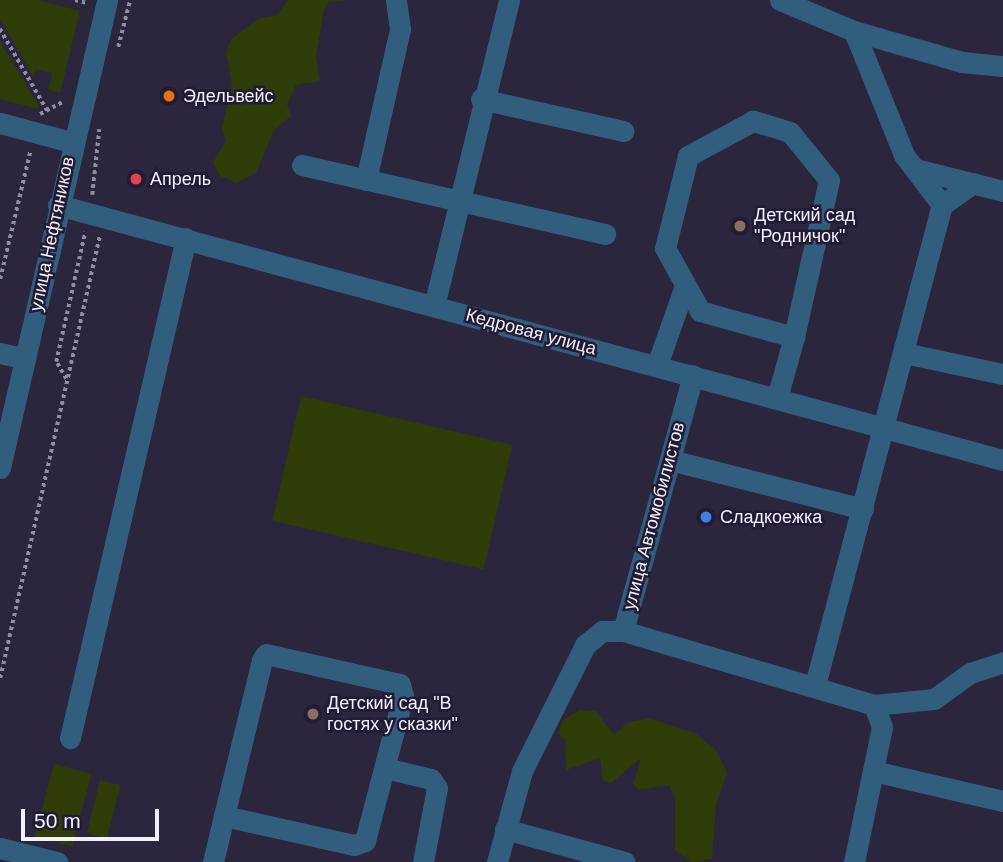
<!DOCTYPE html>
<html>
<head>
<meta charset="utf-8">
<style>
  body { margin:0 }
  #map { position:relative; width:1003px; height:862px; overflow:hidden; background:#2b253e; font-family:Helvetica,sans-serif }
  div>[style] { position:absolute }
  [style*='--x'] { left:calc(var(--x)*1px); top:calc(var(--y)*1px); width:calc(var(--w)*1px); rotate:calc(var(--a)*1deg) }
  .green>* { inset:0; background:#2f3c08; transform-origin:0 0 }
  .path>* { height:3.5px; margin-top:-1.75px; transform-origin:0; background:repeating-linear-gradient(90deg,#928ea1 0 3.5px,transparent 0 7px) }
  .minor>* { height:21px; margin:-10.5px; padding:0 10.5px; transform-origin:10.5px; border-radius:10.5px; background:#315e7d }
  .dots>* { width:19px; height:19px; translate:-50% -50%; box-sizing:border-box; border:4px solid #211b34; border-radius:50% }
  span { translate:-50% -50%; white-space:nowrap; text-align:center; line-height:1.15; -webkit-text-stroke:5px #211b34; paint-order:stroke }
  .poi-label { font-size:18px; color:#f2f0fd }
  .left { translate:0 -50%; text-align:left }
  .street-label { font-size:18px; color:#f2f0fd }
  .scale { position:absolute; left:21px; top:809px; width:138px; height:32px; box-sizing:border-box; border:4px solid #f2f0fd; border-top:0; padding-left:9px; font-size:21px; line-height:24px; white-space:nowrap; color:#f2f0fd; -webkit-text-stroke:5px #211b34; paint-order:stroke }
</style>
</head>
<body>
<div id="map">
  <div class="green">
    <div style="clip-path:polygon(0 0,38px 0,80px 11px,60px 93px,48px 90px,52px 73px,36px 69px,34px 78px,0 18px)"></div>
    <div style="clip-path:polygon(288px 0,351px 0,329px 2px,324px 9px,316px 57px,320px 81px,296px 85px,287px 104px,291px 116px,274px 130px,256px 173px,236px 183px,220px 176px,213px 162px,226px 141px,222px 128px,232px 85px,226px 53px,231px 39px,258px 19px,277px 15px)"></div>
    <div style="clip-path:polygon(0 41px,39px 106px,38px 109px,0 99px)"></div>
    <div style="left:301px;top:396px;width:217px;height:128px;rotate:13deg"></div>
    <div style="clip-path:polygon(579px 710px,596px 711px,614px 735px,627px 723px,648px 718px,695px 733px,716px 750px,727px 773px,716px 804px,712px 859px,691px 862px,675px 850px,675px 798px,669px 785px,638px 790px,633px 784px,641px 758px,610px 784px,603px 780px,600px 758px,566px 770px,565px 740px,558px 733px,563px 720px)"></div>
    <div style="left:54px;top:764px;width:39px;height:75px;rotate:15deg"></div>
    <div style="left:100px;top:780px;width:21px;height:55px;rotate:14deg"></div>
  </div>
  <div class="path">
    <div style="--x:75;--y:0;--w:12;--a:14"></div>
    <div style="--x:0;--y:29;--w:94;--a:59.9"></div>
    <div style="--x:118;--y:47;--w:49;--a:-75.7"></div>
    <div style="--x:40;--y:114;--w:27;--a:-28"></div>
    <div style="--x:92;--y:195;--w:66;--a:-83.9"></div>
    <div style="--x:0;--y:279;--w:130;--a:-76.7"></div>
    <div style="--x:66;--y:379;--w:20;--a:-120"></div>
    <div style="--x:56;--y:362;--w:133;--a:-77.4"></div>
    <div style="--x:0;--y:678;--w:453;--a:-77.3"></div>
  </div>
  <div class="minor">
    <div style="--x:780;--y:0;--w:80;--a:22.7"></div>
    <div style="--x:854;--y:31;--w:112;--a:16"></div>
    <div style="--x:962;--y:62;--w:41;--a:5.6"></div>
    <div style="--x:854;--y:31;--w:134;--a:68"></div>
    <div style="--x:904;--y:155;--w:63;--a:52.8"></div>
    <div style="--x:481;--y:99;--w:146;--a:12.7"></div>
    <div style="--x:0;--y:123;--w:73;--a:15"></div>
    <div style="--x:302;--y:165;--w:311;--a:12.8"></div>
    <div style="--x:915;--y:169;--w:91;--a:14"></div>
    <div style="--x:366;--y:180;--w:155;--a:-77.3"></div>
    <div style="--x:400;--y:29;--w:29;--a:-98"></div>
    <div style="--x:58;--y:205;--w:979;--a:15.1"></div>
    <div style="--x:434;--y:306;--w:315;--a:-76.2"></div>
    <div style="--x:0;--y:353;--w:26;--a:13"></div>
    <div style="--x:904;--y:353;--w:101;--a:12"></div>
    <div style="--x:657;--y:365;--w:78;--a:-70.6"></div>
    <div style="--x:777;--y:398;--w:63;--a:-74.4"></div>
    <div style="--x:794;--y:337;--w:161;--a:-77.4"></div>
    <div style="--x:829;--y:180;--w:62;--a:-129.1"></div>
    <div style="--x:790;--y:132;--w:39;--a:-163"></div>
    <div style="--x:753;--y:121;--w:74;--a:151.7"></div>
    <div style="--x:688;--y:156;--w:95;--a:104"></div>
    <div style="--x:665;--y:248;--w:72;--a:60.9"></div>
    <div style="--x:700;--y:311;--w:98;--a:15.5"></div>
    <div style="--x:670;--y:460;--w:199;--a:14.2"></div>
    <div style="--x:0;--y:468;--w:480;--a:-77.1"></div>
    <div style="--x:623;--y:631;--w:262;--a:16.4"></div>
    <div style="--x:874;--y:705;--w:23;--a:70"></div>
    <div style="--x:882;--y:727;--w:138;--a:101.7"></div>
    <div style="--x:815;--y:685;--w:497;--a:-75.2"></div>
    <div style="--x:942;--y:205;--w:38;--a:-35"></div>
    <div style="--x:874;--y:705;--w:60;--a:-5.7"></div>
    <div style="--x:934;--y:699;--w:44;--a:-35.8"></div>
    <div style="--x:970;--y:673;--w:35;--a:-18"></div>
    <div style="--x:70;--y:738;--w:513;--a:-76.94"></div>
    <div style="--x:385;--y:768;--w:47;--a:13.4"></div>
    <div style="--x:431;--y:779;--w:11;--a:56"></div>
    <div style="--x:437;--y:788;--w:75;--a:100.7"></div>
    <div style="--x:873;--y:771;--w:133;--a:13"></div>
    <div style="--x:505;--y:829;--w:124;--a:15.4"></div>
    <div style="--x:0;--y:848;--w:59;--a:13.8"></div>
    <div style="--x:213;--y:862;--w:47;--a:-76.6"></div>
    <div style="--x:224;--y:816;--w:161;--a:-76.3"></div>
    <div style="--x:262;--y:660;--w:7;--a:-56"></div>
    <div style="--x:266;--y:654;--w:137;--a:12.6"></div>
    <div style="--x:400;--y:684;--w:12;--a:76"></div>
    <div style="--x:403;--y:696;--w:150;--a:104.7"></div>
    <div style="--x:365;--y:841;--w:12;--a:160"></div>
    <div style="--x:354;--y:845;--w:133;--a:-167.4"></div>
    <div style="--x:497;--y:862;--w:94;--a:-74.6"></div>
    <div style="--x:522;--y:771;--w:141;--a:-63.4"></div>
    <div style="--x:585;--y:645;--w:22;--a:-39"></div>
    <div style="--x:602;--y:631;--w:21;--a:0"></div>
    <div style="--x:623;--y:631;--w:265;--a:-74.7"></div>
  </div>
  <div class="dots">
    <div style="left:169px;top:96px;background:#e8710a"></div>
    <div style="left:136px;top:179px;background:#e0444e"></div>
    <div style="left:740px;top:226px;background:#8d6e63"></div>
    <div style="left:706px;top:517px;background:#3f7fe0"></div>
    <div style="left:313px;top:714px;background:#8d6e63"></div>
  </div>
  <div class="poi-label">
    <span class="left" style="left:183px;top:96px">Эдельвейс</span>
    <span class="left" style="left:150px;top:179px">Апрель</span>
    <span class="left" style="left:754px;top:226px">Детский сад<br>"Родничок"</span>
    <span class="left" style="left:720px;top:517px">Сладкоежка</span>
    <span class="left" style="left:327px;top:714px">Детский сад "В<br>гостях у сказки"</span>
  </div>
  <div class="street-label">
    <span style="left:52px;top:234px;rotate:-78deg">улица Нефтяников</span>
    <span style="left:531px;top:332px;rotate:15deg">Кедровая улица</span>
    <span style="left:654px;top:516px;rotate:-75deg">улица Автомобилистов</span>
  </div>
  <div class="scale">50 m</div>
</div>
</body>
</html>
